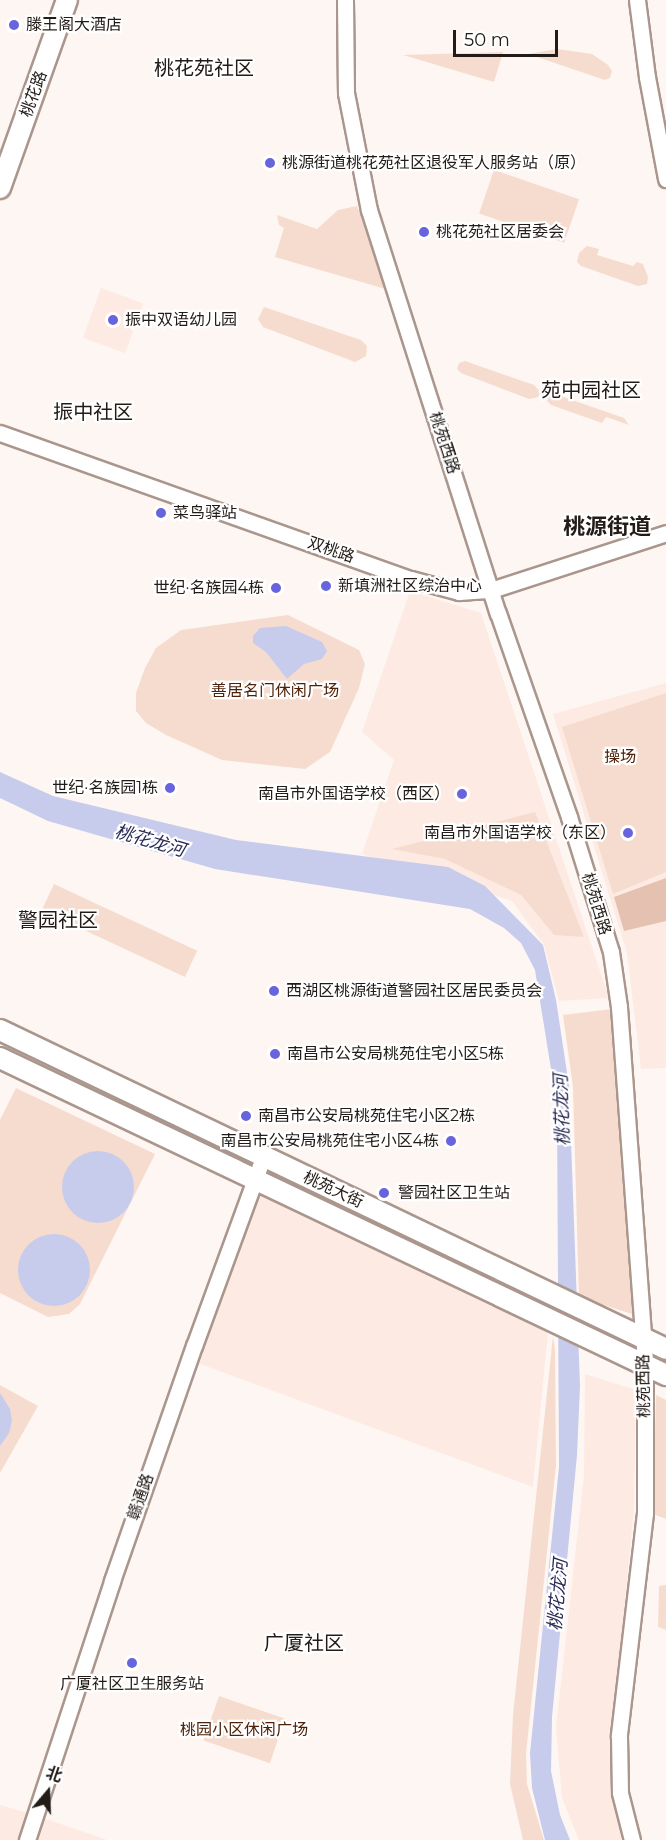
<!DOCTYPE html>
<html>
<head>
<meta charset="utf-8">
<style>
  body { margin:0 }
  #map { position:relative; width:666px; height:1840px; overflow:hidden; background:#fef6f2; font-family:Montserrat,"Noto Sans SC",sans-serif }
  div>[style] { position:absolute }
  [style*='--x'] { left:calc(var(--x)*1px); top:calc(var(--y)*1px); width:calc(var(--w)*1px); rotate:calc(var(--a)*1deg) }
  .built>* { inset:0; background:#fdebe3; transform-origin:0 0 }
  .green>* { inset:0; background:#f6dccf; transform-origin:0 0 }
  .forest>* { inset:0; background:#e4c1b0 }
  .water>* { inset:0; background:#c7cbec }
  .round { border-radius:50% }
  .roads { filter:drop-shadow(2px 0 #aa968d) drop-shadow(-2px 0 #aa968d) drop-shadow(0 2px #aa968d) drop-shadow(0 -2px #aa968d) }
  .minor>* { height:15px; margin:-7.5px; padding:0 7.5px; transform-origin:7.5px; border-radius:7.5px; background:#fff }
  .major>* { height:20px; margin:-10px; padding:0 10px; transform-origin:10px; border-radius:10px; background:#fff }
  .dots>* { width:16px; height:16px; translate:-50% -50%; box-sizing:border-box; border:3px solid #fff; border-radius:50% }
  span { translate:-50% -50%; white-space:nowrap; text-align:center; line-height:1.15; -webkit-text-stroke:4.5px #fff; paint-order:stroke }
  .poi-label { font-size:16px; color:#221b17 }
  .left { translate:0 -50%; text-align:left }
  .right { translate:-100% -50%; text-align:right }
  .street-label { font-size:16px; color:#221b17 }
  .park-label { font-size:16px; color:#4e2108 }
  .water-label { font-size:18px; color:#2a2b56; font-style:italic }
  .quarter-label { font-size:20px; color:#221b17 }
  .district-label { font-size:22px; color:#221b17; font-weight:700 }
  .north { position:absolute; left:18px; top:1762px; width:60px; height:60px; -webkit-text-stroke:4px #fff; paint-order:stroke; rotate:19deg; font-size:16px; font-weight:700; line-height:24px; text-align:center; color:#221b17 }
  .north::after { content:''; display:block; margin:auto; width:21px; height:27px; background:#221b17; clip-path:polygon(50% 0,100% 100%,50% 72%,0 100%) }
  .scale { position:absolute; left:453px; top:30px; width:105px; height:27px; box-sizing:border-box; border:3px solid #221b17; border-top:0; padding-left:8px; font-size:18px; line-height:21px; white-space:nowrap; color:#221b17; -webkit-text-stroke:4px #fff; paint-order:stroke }
</style>
</head>
<body>
<div id="map">
  <div class="built">
    <div style="left:101px;top:288px;width:45px;height:53px;rotate:20deg"></div>
    <div style="clip-path:polygon(410px 591px,481px 613px,609px 998px,559px 1001px,544px 945px,512px 901px,362px 854px,394px 760px,362px 732px)"></div>
    <div style="clip-path:polygon(666px 683px,666px 1068px,641px 1069px,627px 953px,553px 714px)"></div>
    <div style="clip-path:polygon(255px 1191px,548px 1332px,533px 1487px,195px 1362px)"></div>
    <div style="clip-path:polygon(585px 1374px,636px 1390px,634px 1509px,612px 1736px,621px 1840px,579px 1840px,562px 1798px,556px 1728px,584px 1475px)"></div>
    <div style="clip-path:polygon(0 1805px,38px 1816px,107px 1840px,0 1840px)"></div>
  </div>
  <div class="green">
    <div style="clip-path:polygon(557px 49px,592px 54px,608px 65px,612px 71px,610px 78px,605px 80px,528px 54px)"></div>
    <div style="clip-path:polygon(503px 52px,494px 82px,403px 55px)"></div>
    <div style="left:494px;top:170px;width:90px;height:46px;rotate:19deg"></div>
    <div style="clip-path:polygon(357px 206px,389px 290px,275px 257px,284px 228px,279px 225px,277px 215px,317px 229px,338px 210px)"></div>
    <div style="clip-path:polygon(587px 246px,599px 249px,597px 255px,633px 266px,637px 262px,643px 264px,648px 277px,647px 284px,638px 286px,581px 266px,577px 262px,579px 253px)"></div>
    <div style="clip-path:polygon(264px 307px,361px 340px,367px 346px,366px 356px,355px 362px,263px 327px,258px 319px)"></div>
    <div style="clip-path:polygon(465px 361px,534px 385px,540px 392px,539px 397px,529px 399px,461px 373px,457px 369px,459px 363px)"></div>
    <div style="clip-path:polygon(555px 394px,624px 418px,629px 425px,606px 417px,602px 423px,551px 405px,547px 401px,549px 396px)"></div>
    <div style="clip-path:polygon(288px 615px,359px 650px,365px 664px,359px 688px,330px 752px,305px 769px,222px 760px,166px 735px,146px 723px,136px 711px,136px 693px,145px 668px,156px 648px,181px 630px)"></div>
    <div style="clip-path:polygon(666px 693px,666px 872px,613px 894px,562px 727px)"></div>
    <div style="clip-path:polygon(535px 812px,584px 937px,554px 935px,521px 895px,445px 859px,392px 849px)"></div>
    <div style="left:54px;top:884px;width:158px;height:29px;rotate:25deg"></div>
    <div style="clip-path:polygon(612px 1009px,635px 1315px,579px 1297px,573px 1087px,563px 1015px)"></div>
    <div style="clip-path:polygon(16px 1088px,155px 1154px,80px 1304px,69px 1314px,48px 1317px,0 1293px,0 1120px)"></div>
    <div style="clip-path:polygon(553px 1336px,555px 1350px,556px 1465px,526px 1754px,527px 1784px,544px 1840px,523px 1840px,510px 1784px,513px 1715px)"></div>
    <div style="clip-path:polygon(0 1385px,38px 1406px,0 1473px)"></div>
    <div style="clip-path:polygon(656px 1395px,666px 1400px,666px 1519px,653px 1514px)"></div>
    <div style="clip-path:polygon(666px 1585px,666px 1630px,658px 1627px,659px 1586px)"></div>
    <div style="left:219px;top:1696px;width:70px;height:47px;rotate:19deg"></div>
  </div>
  <div class="forest">
    <div style="clip-path:polygon(666px 878px,666px 921px,624px 931px,614px 897px)"></div>
  </div>
  <div class="water">
    <div style="clip-path:polygon(286px 626px,322px 642px,327px 651px,322px 659px,304px 664px,287px 679px,266px 652px,253px 643px,253px 636px,260px 628px)"></div>
    <div style="clip-path:polygon(0 772px,53px 796px,236px 840px,448px 867px,485px 886px,543px 945px,556px 1000px,569px 1086px,580px 1386px,577px 1455px,552px 1717px,551px 1771px,560px 1815px,570px 1840px,545px 1840px,532px 1788px,530px 1753px,559px 1467px,557px 1106px,535px 970px,521px 943px,504px 928px,470px 909px,215px 869px,48px 821px,0 798px)"></div>
    <div class="round" style="left:62px;top:1151px;width:72px;height:72px"></div>
    <div class="round" style="left:18px;top:1234px;width:72px;height:72px"></div>
    <div style="clip-path:polygon(0 1393px,10px 1409px,12px 1421px,9px 1433px,0 1446px)"></div>
  </div>
  <div class="roads">
    <div class="minor">
      <div style="--x:345;--y:0;--w:93;--a:89.4"></div>
      <div style="--x:346;--y:93;--w:119;--a:78.9"></div>
      <div style="--x:369;--y:210;--w:423;--a:72.3"></div>
      <div style="--x:498;--y:613;--w:216;--a:70.8"></div>
      <div style="--x:569;--y:817;--w:141;--a:72.7"></div>
      <div style="--x:611;--y:952;--w:56;--a:81.7"></div>
      <div style="--x:619;--y:1007;--w:359;--a:85.8"></div>
      <div style="--x:645;--y:1365;--w:148;--a:90"></div>
      <div style="--x:645;--y:1513;--w:225;--a:96.7"></div>
      <div style="--x:619;--y:1736;--w:57;--a:89"></div>
      <div style="--x:620;--y:1793;--w:49;--a:75.7"></div>
      <div style="--x:637;--y:0;--w:78;--a:82.6"></div>
      <div style="--x:647;--y:77;--w:104;--a:79.4"></div>
      <div style="--x:0;--y:433;--w:436;--a:19.6"></div>
      <div style="--x:411;--y:579;--w:50;--a:15.2"></div>
      <div style="--x:459;--y:592;--w:32;--a:-4"></div>
      <div style="--x:491;--y:590;--w:184;--a:-18"></div>
      <div style="--x:27;--y:1840;--w:273;--a:-71.8"></div>
      <div style="--x:112;--y:1581;--w:249;--a:-70.8"></div>
      <div style="--x:194;--y:1346;--w:201;--a:-69.9"></div>
    </div>
    <div class="major">
      <div style="--x:0;--y:188;--w:200;--a:-70.4"></div>
      <div style="--x:0;--y:1030;--w:738;--a:25.59"></div>
      <div style="--x:0;--y:1058;--w:738;--a:25.45"></div>
    </div>
  </div>
  <div class="dots">
    <div style="left:14px;top:25px;background:#6764dd"></div>
    <div style="left:270px;top:163px;background:#6764dd"></div>
    <div style="left:424px;top:232px;background:#6764dd"></div>
    <div style="left:113px;top:320px;background:#6764dd"></div>
    <div style="left:161px;top:513px;background:#6764dd"></div>
    <div style="left:326px;top:586px;background:#6764dd"></div>
    <div style="left:276px;top:588px;background:#6764dd"></div>
    <div style="left:170px;top:788px;background:#6764dd"></div>
    <div style="left:462px;top:794px;background:#6764dd"></div>
    <div style="left:628px;top:833px;background:#6764dd"></div>
    <div style="left:274px;top:991px;background:#6764dd"></div>
    <div style="left:275px;top:1054px;background:#6764dd"></div>
    <div style="left:246px;top:1116px;background:#6764dd"></div>
    <div style="left:451px;top:1141px;background:#6764dd"></div>
    <div style="left:384px;top:1193px;background:#6764dd"></div>
    <div style="left:132px;top:1663px;background:#6764dd"></div>
  </div>
  <div class="poi-label">
    <span class="left" style="left:26px;top:25px">滕王阁大酒店</span>
    <span class="left" style="left:282px;top:163px">桃源街道桃花苑社区退役军人服务站（原）</span>
    <span class="left" style="left:436px;top:232px">桃花苑社区居委会</span>
    <span class="left" style="left:125px;top:320px">振中双语幼儿园</span>
    <span class="left" style="left:173px;top:513px">菜鸟驿站</span>
    <span class="left" style="left:338px;top:586px">新填洲社区综治中心</span>
    <span class="right" style="left:264px;top:588px">世纪·名族园4栋</span>
    <span class="right" style="left:158px;top:788px">世纪·名族园1栋</span>
    <span class="right" style="left:450px;top:794px">南昌市外国语学校（西区）</span>
    <span class="right" style="left:616px;top:833px">南昌市外国语学校（东区）</span>
    <span class="left" style="left:286px;top:991px">西湖区桃源街道警园社区居民委员会</span>
    <span class="left" style="left:287px;top:1054px">南昌市公安局桃苑住宅小区5栋</span>
    <span class="left" style="left:258px;top:1116px">南昌市公安局桃苑住宅小区2栋</span>
    <span class="right" style="left:439px;top:1141px">南昌市公安局桃苑住宅小区4栋</span>
    <span class="left" style="left:398px;top:1193px">警园社区卫生站</span>
    <span style="left:132px;top:1684px">广厦社区卫生服务站</span>
  </div>
  <div class="street-label">
    <span style="left:34px;top:94px;rotate:-70deg">桃花路</span>
    <span style="left:444px;top:443px;rotate:72deg">桃苑西路</span>
    <span style="left:331px;top:550px;rotate:19deg">双桃路</span>
    <span style="left:596px;top:904px;rotate:73deg">桃苑西路</span>
    <span style="left:333px;top:1190px;rotate:25deg">桃苑大街</span>
    <span style="left:644px;top:1386px;rotate:-91deg">桃苑西路</span>
    <span style="left:141px;top:1497px;rotate:-71deg">赣通路</span>
  </div>
  <div class="park-label">
    <span style="left:275px;top:691px">善居名门休闲广场</span>
    <span style="left:620px;top:757px">操场</span>
    <span style="left:244px;top:1730px">桃园小区休闲广场</span>
  </div>
  <div class="water-label">
    <span style="left:150px;top:841px;rotate:16deg">桃花龙河</span>
    <span style="left:562px;top:1110px;rotate:-92deg">桃花龙河</span>
    <span style="left:558px;top:1595px;rotate:-85deg">桃花龙河</span>
  </div>
  <div class="quarter-label">
    <span style="left:204px;top:68px">桃花苑社区</span>
    <span style="left:591px;top:390px">苑中园社区</span>
    <span style="left:93px;top:412px">振中社区</span>
    <span style="left:58px;top:920px">警园社区</span>
    <span style="left:304px;top:1643px">广厦社区</span>
  </div>
  <div class="district-label">
    <span style="left:607px;top:527px">桃源街道</span>
  </div>
  <div class="north">北</div>
  <div class="scale">50 m</div>
</div>
</body>
</html>
